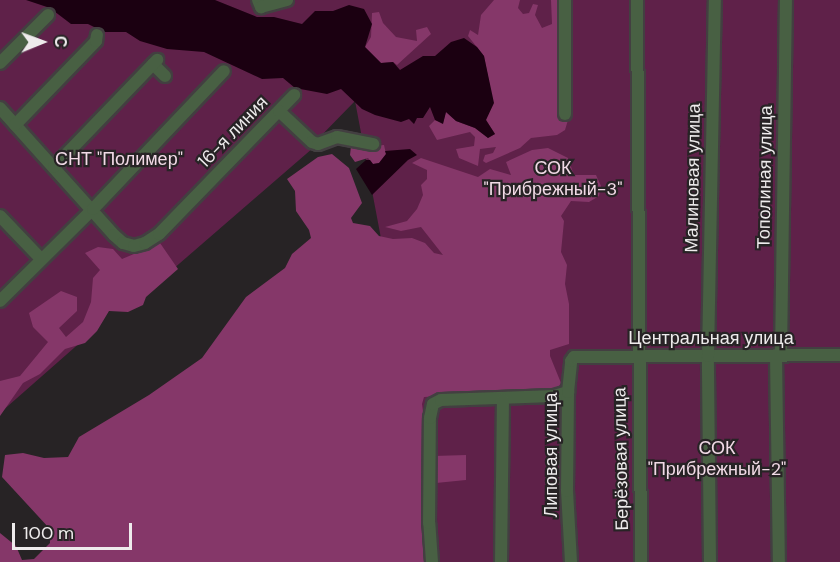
<!DOCTYPE html>
<html>
<head>
<meta charset="utf-8">
<style>
  body { margin:0 }
  #map { position:relative; width:840px; height:562px; overflow:hidden; background:#272325; font-family:"DM Sans",sans-serif }
  div>[style] { position:absolute }
  [style*='--x'] { left:calc(var(--x)*1px); top:calc(var(--y)*1px); width:calc(var(--w)*1px); rotate:calc(var(--a)*1deg) }
  .green>* { inset:0; background:#5f2149 }
  .forest>* { inset:0; background:#853769 }
  .water>* { inset:0; background:#1b0011 }
  .roads { filter:drop-shadow(2px 0 #433f41) drop-shadow(-2px 0 #433f41) drop-shadow(0 2px #433f41) drop-shadow(0 -2px #433f41) }
  .minor>* { height:12px; margin:-6px; padding:0 6px; transform-origin:6px; border-radius:6px; background:#486043 }
  span { translate:-50% -50%; white-space:nowrap; text-align:center; line-height:1.15; -webkit-text-stroke:4.5px #272325; paint-order:stroke }
  .street-label { font-size:18px; color:#eeebec }
  .park-label { font-size:18px; color:#f1dae6 }
  .north { position:absolute; left:12px; top:12px; width:60px; height:60px; -webkit-text-stroke:4px #272325; paint-order:stroke; rotate:89deg; font-size:16px; font-weight:700; line-height:24px; text-align:center; color:#eeebec }
  .north::after { content:''; display:block; margin:auto; width:21px; height:27px; background:#eeebec; clip-path:polygon(50% 0,100% 100%,50% 72%,0 100%) }
  .scale { position:absolute; left:12px; top:523px; width:120px; height:27px; box-sizing:border-box; border:3px solid #eeebec; border-top:0; padding-left:8px; font-size:18px; line-height:21px; white-space:nowrap; color:#eeebec; -webkit-text-stroke:4px #272325; paint-order:stroke }
</style>
</head>
<body>
<div id="map">
  <div class="green">
    <div style="clip-path:polygon(0 0,840px 0,840px 562px,436px 562px,436px 529px,355px 101px,315px 142px,313px 148px,172px 270px,96px 309px,91px 333px,0 413px)"></div>
  </div>
  <div class="forest">
    <div style="clip-path:polygon(494px 0,520px 0,518px 8px,523px 14px,529px 13px,533px 4px,538px 5px,535px 15px,542px 28px,552px 24px,551px 0,559px 0,563px 11px,561px 114px,568px 120px,565px 130px,557px 135px,531px 138px,520px 148px,486px 163px,483px 161px,485px 155px,493px 153px,496px 147px,480px 149px,478px 166px,459px 158px,456px 149px,474px 146px,475px 137px,470px 132px,437px 140px,429px 126px,435px 120px,443px 123px,446px 112px,456px 121px,475px 128px,488px 138px,495px 134px,486px 120px,490px 87px,484px 56px,468px 36px,470px 30px,478px 35px,481px 15px)"></div>
    <div style="clip-path:polygon(379px 12px,383px 23px,396px 37px,417px 41px,416px 30px,427px 27px,431px 34px,397px 65px,393px 62px,381px 63px,365px 47px,371px 37px,372px 13px)"></div>
    <div style="clip-path:polygon(359px 142px,371px 146px,384px 145px,386px 154px,379px 163px,373px 164px,368px 158px,355px 162px,350px 155px,351px 146px)"></div>
    <div style="clip-path:polygon(548px 148px,568px 158px,574px 175px,596px 175px,601px 186px,599px 196px,589px 202px,571px 201px,561px 216px,564px 221px,561px 252px,567px 265px,565px 284px,569px 304px,569px 344px,550px 350px,550px 356px,561px 383px,557px 389px,424px 397px,422px 404px,428px 448px,423px 507px,424px 562px,0 562px,0 533px,16px 546px,22px 560px,34px 559px,50px 543px,49px 528px,2px 477px,5px 455px,23px 453px,44px 458px,68px 457px,79px 437px,149px 395px,202px 358px,246px 297px,285px 268px,292px 254px,311px 238px,309px 230px,296px 211px,295px 191px,287px 179px,318px 157px,332px 154px,349px 168px,362px 203px,351px 218px,353px 223px,370px 226px,379px 236px,393px 239px,412px 238px,425px 243px,434px 253px,443px 255px,421px 227px,401px 231px,385px 227px,407px 221px,417px 209px,423px 195px,421px 185px,427px 179px,427px 170px,412px 163px,421px 158px,478px 177px,490px 169px,511px 175px,506px 162px,532px 150px)"></div>
    <div style="clip-path:polygon(160px 243px,178px 269px,146px 297px,143px 305px,128px 312px,109px 311px,97px 331px,85px 343px,65px 349px,40px 374px,23px 383px,0 416px,0 381px,20px 376px,48px 342px,33px 327px,29px 313px,61px 291px,77px 297px,77px 311px,59px 328px,66px 337px,83px 322px,91px 302px,93px 278px,100px 270px,85px 253px,98px 247px,113px 249px,122px 259px)"></div>
    <div style="clip-path:polygon(466px 455px,466px 480px,436px 483px,432px 466px,434px 456px)"></div>
  </div>
  <div class="water">
    <div style="clip-path:polygon(26px 0,215px 0,257px 17px,274px 17px,302px 24px,315px 11px,333px 11px,349px 5px,364px 9px,372px 24px,365px 47px,381px 63px,393px 62px,400px 70px,423px 56px,435px 56px,451px 42px,464px 38px,477px 47px,484px 56px,494px 103px,486px 120px,495px 134px,488px 138px,475px 128px,456px 121px,446px 112px,443px 124px,435px 120px,430px 107px,423px 118px,417px 118px,414px 124px,409px 119px,401px 122px,375px 115px,362px 109px,341px 89px,327px 94px,295px 88px,283px 78px,262px 79px,204px 52px,167px 49px,140px 41px,126px 32px,104px 32px,88px 24px,71px 24px,50px 8px)"></div>
    <div style="clip-path:polygon(410px 149px,417px 155px,408px 160px,372px 195px,356px 169px,366px 160px,370px 160px,373px 164px,379px 163px,386px 154px,385px 151px)"></div>
  </div>
  <div class="roads">
    <div class="minor">
      <div style="--x:258;--y:0;--w:8;--a:67"></div>
      <div style="--x:261;--y:7;--w:27;--a:-15"></div>
      <div style="--x:637;--y:0;--w:562;--a:89.59"></div>
      <div style="--x:0;--y:63;--w:68;--a:-45"></div>
      <div style="--x:153;--y:64;--w:17;--a:45"></div>
      <div style="--x:0;--y:108;--w:171;--a:48.1"></div>
      <div style="--x:114;--y:235;--w:12;--a:42"></div>
      <div style="--x:123;--y:243;--w:11;--a:15"></div>
      <div style="--x:134;--y:246;--w:11;--a:-15"></div>
      <div style="--x:145;--y:243;--w:17;--a:-33"></div>
      <div style="--x:159;--y:234;--w:194;--a:-45.8"></div>
      <div style="--x:279;--y:111;--w:45;--a:43.2"></div>
      <div style="--x:312;--y:142;--w:6;--a:18"></div>
      <div style="--x:318;--y:144;--w:20;--a:-20"></div>
      <div style="--x:337;--y:137;--w:37;--a:11"></div>
      <div style="--x:565;--y:114;--w:114;--a:-90"></div>
      <div style="--x:15;--y:125;--w:117;--a:-46"></div>
      <div style="--x:96;--y:41;--w:6;--a:-81"></div>
      <div style="--x:54;--y:167;--w:149;--a:-46.1"></div>
      <div style="--x:0;--y:216;--w:59;--a:46.4"></div>
      <div style="--x:0;--y:301;--w:131;--a:-44.7"></div>
      <div style="--x:93;--y:209;--w:190;--a:-46.5"></div>
      <div style="--x:776;--y:355;--w:207;--a:89.2"></div>
      <div style="--x:781;--y:355;--w:355;--a:-89.2"></div>
      <div style="--x:432;--y:562;--w:39;--a:-94"></div>
      <div style="--x:429;--y:523;--w:105;--a:-89.5"></div>
      <div style="--x:430;--y:418;--w:14;--a:-78"></div>
      <div style="--x:433;--y:404;--w:9;--a:-27"></div>
      <div style="--x:441;--y:400;--w:113;--a:-2"></div>
      <div style="--x:554;--y:396;--w:15;--a:-16"></div>
      <div style="--x:501;--y:562;--w:162;--a:-89.3"></div>
      <div style="--x:571;--y:562;--w:71;--a:-93.2"></div>
      <div style="--x:567;--y:491;--w:99;--a:-89.4"></div>
      <div style="--x:568;--y:392;--w:31;--a:-84"></div>
      <div style="--x:571;--y:361;--w:5;--a:-53"></div>
      <div style="--x:574;--y:357;--w:266;--a:-0.4"></div>
      <div style="--x:710;--y:562;--w:206;--a:-90.6"></div>
      <div style="--x:708;--y:356;--w:356;--a:-88.9"></div>
    </div>
  </div>
  <div class="street-label">
    <span style="left:233px;top:132px;rotate:-46deg">16-я линия</span>
    <span style="left:765px;top:177px;rotate:-89deg">Тополиная улица</span>
    <span style="left:693px;top:178px;rotate:-89deg">Малиновая улица</span>
    <span style="left:711px;top:338px">Центральная улица</span>
    <span style="left:551px;top:455px;rotate:-90deg">Липовая улица</span>
    <span style="left:621px;top:459px;rotate:-91deg">Берёзовая улица</span>
  </div>
  <div class="park-label">
    <span style="left:119px;top:159px">СНТ "Полимер"</span>
    <span style="left:553px;top:179px">СОК<br>"Прибрежный-3"</span>
    <span style="left:717px;top:459px">СОК<br>"Прибрежный-2"</span>
  </div>
  <div class="north">С</div>
  <div class="scale">100 m</div>
</div>
</body>
</html>
